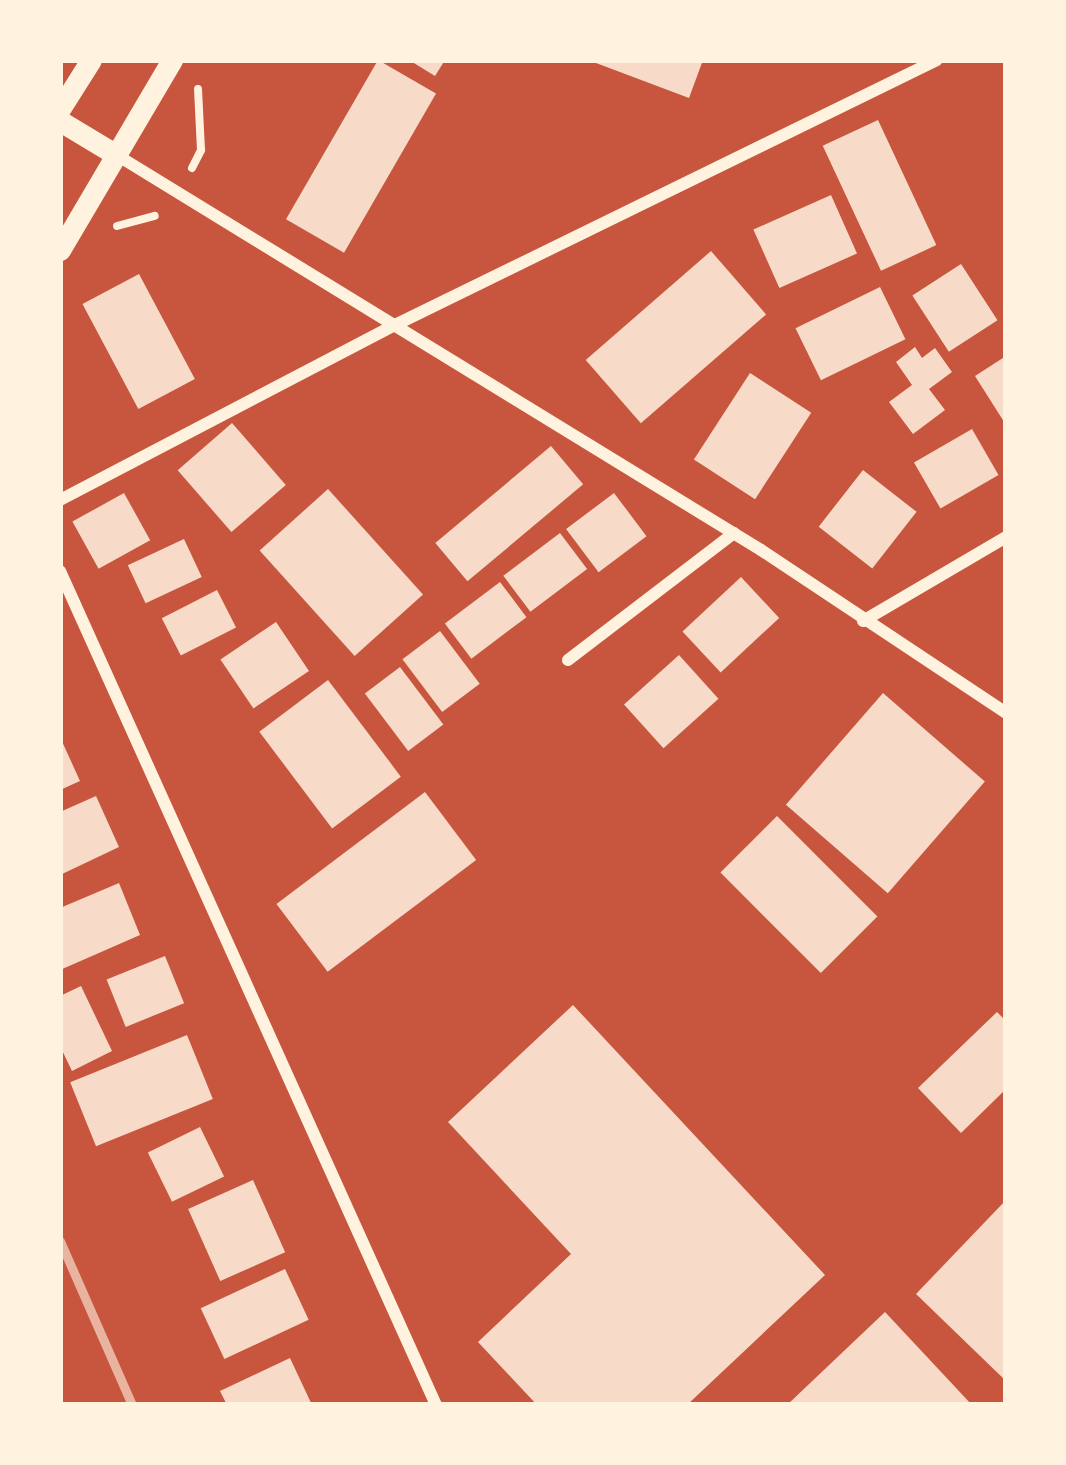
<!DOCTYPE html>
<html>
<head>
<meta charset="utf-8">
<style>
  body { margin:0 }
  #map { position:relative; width:1066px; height:1465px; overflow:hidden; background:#c8553d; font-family:"Libre Baskerville",serif }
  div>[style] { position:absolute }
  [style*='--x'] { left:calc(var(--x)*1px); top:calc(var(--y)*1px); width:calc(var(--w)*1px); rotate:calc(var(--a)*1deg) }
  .building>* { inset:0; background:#f7dbc8; transform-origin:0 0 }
  .path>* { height:8px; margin:-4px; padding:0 4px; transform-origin:4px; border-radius:4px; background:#fff3e0 }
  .minor>* { height:12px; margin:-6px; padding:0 6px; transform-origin:6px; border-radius:6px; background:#fff3e0 }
  .tertiary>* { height:21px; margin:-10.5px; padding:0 10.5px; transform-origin:10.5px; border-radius:10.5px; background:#fff3e0 }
  .rail>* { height:9px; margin:-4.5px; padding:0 4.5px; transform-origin:4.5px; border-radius:4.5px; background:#e9b49f }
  span { translate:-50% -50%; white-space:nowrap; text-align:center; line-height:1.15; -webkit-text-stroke:12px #fff3e0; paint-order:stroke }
  .frame { position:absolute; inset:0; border:63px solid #fff3e0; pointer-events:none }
</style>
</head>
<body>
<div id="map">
  <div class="building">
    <div style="left:378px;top:60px;width:67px;height:184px;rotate:30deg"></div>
    <div style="clip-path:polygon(409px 60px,445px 60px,435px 76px)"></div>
    <div style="clip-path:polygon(588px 60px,703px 60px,689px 98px)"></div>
    <div style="left:878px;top:120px;width:138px;height:61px;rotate:65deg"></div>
    <div style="left:831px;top:195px;width:64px;height:85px;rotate:66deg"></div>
    <div style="left:711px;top:251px;width:84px;height:166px;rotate:49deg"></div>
    <div style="left:961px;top:264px;width:67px;height:58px;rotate:57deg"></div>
    <div style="left:139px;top:274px;width:119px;height:64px;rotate:62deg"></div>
    <div style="left:880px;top:287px;width:58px;height:94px;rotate:64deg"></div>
    <div style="clip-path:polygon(915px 347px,922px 358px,935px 348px,952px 372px,929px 389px,945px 410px,913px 434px,889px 402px,912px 385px,896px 362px)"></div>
    <div style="clip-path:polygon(1006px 356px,1006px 425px,975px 376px)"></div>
    <div style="left:750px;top:373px;width:73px;height:103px;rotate:33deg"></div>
    <div style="left:232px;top:423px;width:82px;height:72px;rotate:49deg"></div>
    <div style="left:972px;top:429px;width:53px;height:67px;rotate:60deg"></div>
    <div style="left:551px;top:446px;width:50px;height:151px;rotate:50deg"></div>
    <div style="left:863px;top:470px;width:68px;height:72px;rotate:38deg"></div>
    <div style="left:328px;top:489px;width:142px;height:92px;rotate:48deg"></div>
    <div style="left:124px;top:493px;width:54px;height:59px;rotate:61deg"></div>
    <div style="left:614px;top:493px;width:54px;height:60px;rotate:53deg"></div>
    <div style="left:560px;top:533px;width:45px;height:71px;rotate:53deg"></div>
    <div style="left:184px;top:539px;width:42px;height:62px;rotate:65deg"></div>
    <div style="left:741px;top:577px;width:56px;height:80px;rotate:47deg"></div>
    <div style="left:500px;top:582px;width:44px;height:69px;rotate:53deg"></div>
    <div style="left:217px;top:590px;width:42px;height:62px;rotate:63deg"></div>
    <div style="left:276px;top:622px;width:59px;height:67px;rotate:56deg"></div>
    <div style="left:440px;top:631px;width:66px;height:47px;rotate:53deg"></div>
    <div style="left:679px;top:655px;width:59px;height:74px;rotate:48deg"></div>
    <div style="left:400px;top:667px;width:72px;height:44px;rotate:53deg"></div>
    <div style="left:328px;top:680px;width:121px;height:86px;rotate:53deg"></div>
    <div style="left:883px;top:693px;width:135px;height:148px;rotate:41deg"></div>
    <div style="clip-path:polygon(60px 737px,80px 781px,60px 790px)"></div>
    <div style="left:425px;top:792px;width:85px;height:186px;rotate:53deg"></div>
    <div style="clip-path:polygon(96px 796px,119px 847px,60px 875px,60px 812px)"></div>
    <div style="left:777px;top:816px;width:142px;height:80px;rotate:45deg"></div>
    <div style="clip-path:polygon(119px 883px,140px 935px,60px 970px,60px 908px)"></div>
    <div style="left:165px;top:956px;width:51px;height:63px;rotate:68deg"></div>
    <div style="clip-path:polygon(81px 986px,112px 1051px,72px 1071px,60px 1046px,60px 996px)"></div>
    <div style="clip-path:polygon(573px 1005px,825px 1275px,687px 1405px,537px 1405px,478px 1342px,571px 1254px,448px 1122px)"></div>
    <div style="clip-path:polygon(997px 1012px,1006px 1021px,1006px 1089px,961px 1133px,918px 1088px)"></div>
    <div style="left:187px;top:1035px;width:69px;height:126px;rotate:68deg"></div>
    <div style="left:200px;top:1127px;width:55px;height:58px;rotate:64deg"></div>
    <div style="left:253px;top:1180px;width:79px;height:71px;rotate:66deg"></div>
    <div style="clip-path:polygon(1006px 1200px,1006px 1381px,916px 1294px)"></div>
    <div style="left:285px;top:1269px;width:56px;height:93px;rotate:65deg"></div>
    <div style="clip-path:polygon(885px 1312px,972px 1405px,787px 1405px)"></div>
    <div style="clip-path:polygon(290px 1358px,312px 1405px,227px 1405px,220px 1391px)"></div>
  </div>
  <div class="path">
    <div style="--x:192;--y:168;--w:20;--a:-63"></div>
    <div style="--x:201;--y:150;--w:61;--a:-92.8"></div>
    <div style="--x:117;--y:226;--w:39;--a:-15"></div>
  </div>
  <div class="minor">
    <div style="--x:115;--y:154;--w:758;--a:31.51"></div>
    <div style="--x:761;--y:550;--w:294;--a:33.6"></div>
    <div style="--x:60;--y:500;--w:378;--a:-27.6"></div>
    <div style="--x:395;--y:325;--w:603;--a:-26.06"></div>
    <div style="--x:60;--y:571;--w:915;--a:65.73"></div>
    <div style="--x:863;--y:621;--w:166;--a:-30.4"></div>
    <div style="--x:568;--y:660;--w:209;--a:-37.4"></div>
  </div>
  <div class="tertiary">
    <div style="--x:60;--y:109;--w:58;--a:-57.7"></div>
    <div style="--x:60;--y:121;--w:64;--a:31"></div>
    <div style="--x:60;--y:250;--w:221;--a:-59.5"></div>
  </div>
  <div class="rail">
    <div style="--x:60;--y:1241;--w:179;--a:66.3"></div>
  </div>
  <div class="frame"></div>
</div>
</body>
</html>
